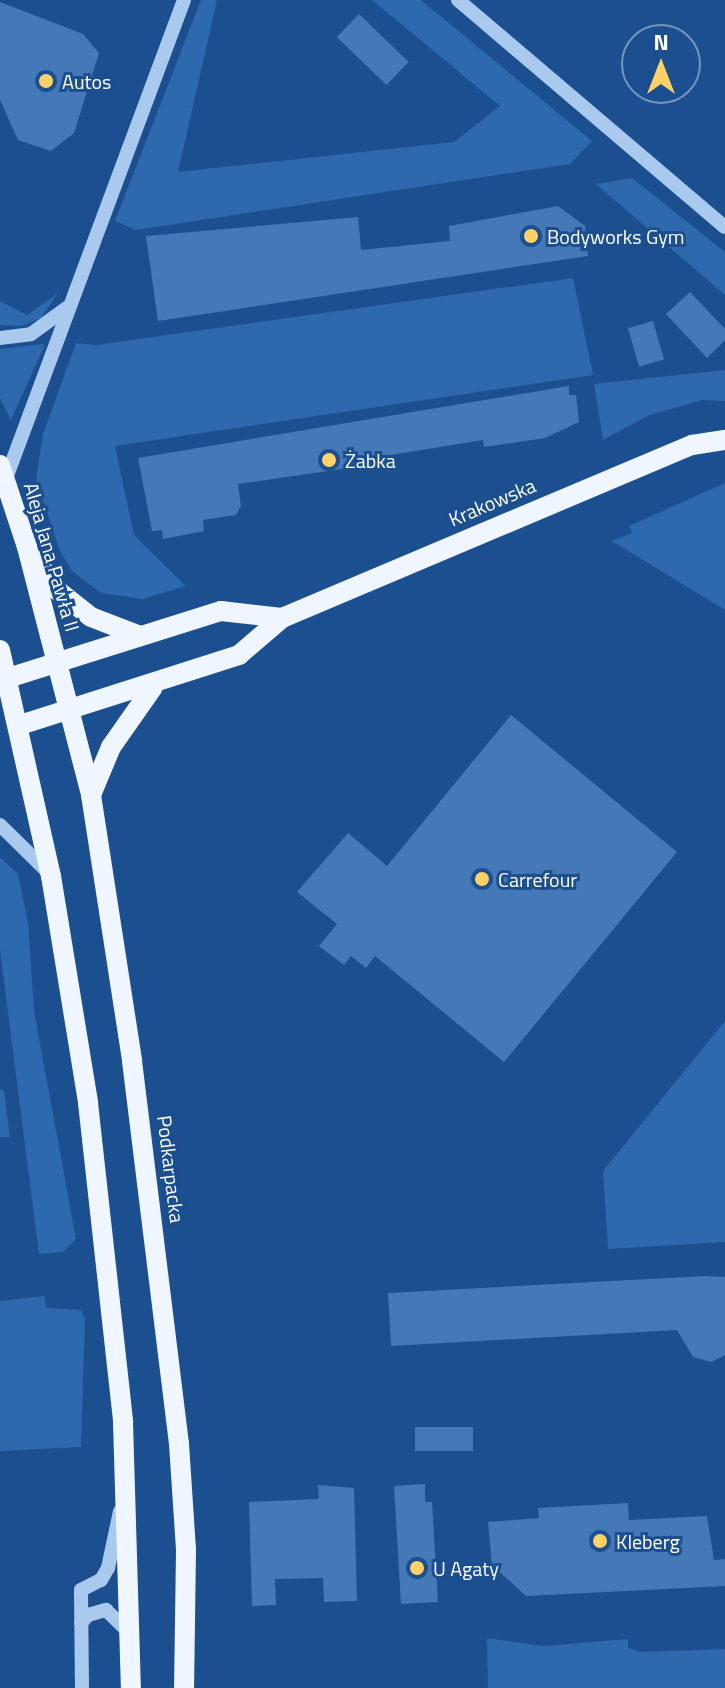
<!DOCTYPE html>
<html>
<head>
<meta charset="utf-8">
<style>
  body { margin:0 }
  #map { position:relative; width:725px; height:1688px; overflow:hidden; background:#1b4f8f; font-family:"Titillium Web",sans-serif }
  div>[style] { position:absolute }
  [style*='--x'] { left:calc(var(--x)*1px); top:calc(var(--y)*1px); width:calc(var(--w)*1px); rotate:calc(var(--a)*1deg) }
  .green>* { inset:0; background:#2e69ad }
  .building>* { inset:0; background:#4478b7; transform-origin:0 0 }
  .minor>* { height:14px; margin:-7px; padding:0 7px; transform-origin:7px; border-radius:7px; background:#a9c9ee }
  .major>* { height:20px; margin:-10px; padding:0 10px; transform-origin:10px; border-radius:10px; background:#f0f6ff }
  .dots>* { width:22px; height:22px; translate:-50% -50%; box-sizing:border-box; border:4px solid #1b4f8f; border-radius:50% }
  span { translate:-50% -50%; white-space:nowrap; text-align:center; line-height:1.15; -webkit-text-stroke:6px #1b4f8f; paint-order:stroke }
  .poi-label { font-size:20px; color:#fff }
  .left { translate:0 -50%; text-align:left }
  .street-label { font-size:20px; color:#fff }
  .north { position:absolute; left:621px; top:24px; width:80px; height:80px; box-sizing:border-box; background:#1b4f8f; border:2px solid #7695bc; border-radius:50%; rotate:0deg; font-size:22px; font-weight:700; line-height:32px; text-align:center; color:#fff }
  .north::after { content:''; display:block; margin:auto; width:28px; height:36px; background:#ffd166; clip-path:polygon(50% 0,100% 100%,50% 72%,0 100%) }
</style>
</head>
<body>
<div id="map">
  <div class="green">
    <div style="clip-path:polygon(201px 0,217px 0,178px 172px,454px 142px,500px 106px,372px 0,421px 0,592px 141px,570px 164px,136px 230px,115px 221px)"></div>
    <div style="clip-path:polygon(632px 178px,725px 252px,725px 295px,596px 184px)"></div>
    <div style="clip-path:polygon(573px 278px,593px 375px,115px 446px,134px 535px,186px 586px,142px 599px,101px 593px,72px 571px,60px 551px,36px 480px,43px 434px,76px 343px,96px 345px)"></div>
    <div style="clip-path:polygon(58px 293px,41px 318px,22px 326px,0 325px,0 301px,27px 315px)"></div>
    <div style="clip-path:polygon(43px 344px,44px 347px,11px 420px,0 398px,0 349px)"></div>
    <div style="clip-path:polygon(725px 370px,725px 401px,703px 400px,649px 415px,603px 440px,594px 384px)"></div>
    <div style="clip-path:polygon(725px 483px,725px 610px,612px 541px,632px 533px,629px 526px)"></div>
    <div style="clip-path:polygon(0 857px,18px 874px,28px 923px,34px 1011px,76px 1239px,63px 1252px,39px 1254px,0 950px)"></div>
    <div style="clip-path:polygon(725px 1021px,725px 1242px,608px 1249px,603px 1171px)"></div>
    <div style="clip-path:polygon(0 1089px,4px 1091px,10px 1137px,0 1137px)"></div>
    <div style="clip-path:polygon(44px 1296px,47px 1308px,81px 1310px,85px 1319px,81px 1447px,0 1451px,0 1301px)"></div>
    <div style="clip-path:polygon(487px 1638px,543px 1646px,628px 1639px,628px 1648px,641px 1652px,725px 1649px,725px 1688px,488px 1688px)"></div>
  </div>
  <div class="building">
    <div style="clip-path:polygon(0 2px,83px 34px,99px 53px,74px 133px,51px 151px,18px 140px,0 100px)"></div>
    <div style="left:359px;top:14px;width:69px;height:32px;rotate:44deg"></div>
    <div style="clip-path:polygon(558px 206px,585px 226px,588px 256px,158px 321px,146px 236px,358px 217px,361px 250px,450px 241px,449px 226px)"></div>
    <div style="clip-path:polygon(690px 292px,725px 329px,725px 340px,707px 358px,666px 314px)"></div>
    <div style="left:653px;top:321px;width:40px;height:26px;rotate:74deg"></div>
    <div style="clip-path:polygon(569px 386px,569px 395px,576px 395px,579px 422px,545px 438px,484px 447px,483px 440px,354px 461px,355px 467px,238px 484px,241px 506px,236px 515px,203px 520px,204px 531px,163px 539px,162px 530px,152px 531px,138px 458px)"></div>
    <div style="clip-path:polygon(511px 715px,677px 852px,504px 1062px,375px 956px,366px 968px,351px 956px,344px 965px,319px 946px,337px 924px,297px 892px,348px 833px,387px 866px)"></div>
    <div style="clip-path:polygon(706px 1276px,725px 1277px,725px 1355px,711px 1362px,693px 1357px,677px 1330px,391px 1346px,388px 1293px)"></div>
    <div style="left:415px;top:1427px;width:58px;height:24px"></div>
    <div style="clip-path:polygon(425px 1484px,425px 1502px,432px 1502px,438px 1602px,401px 1604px,394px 1486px)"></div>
    <div style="clip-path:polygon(318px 1485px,354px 1488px,357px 1601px,324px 1602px,323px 1578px,275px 1579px,276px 1605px,252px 1606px,249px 1502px,319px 1499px)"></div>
    <div style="clip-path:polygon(628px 1503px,629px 1520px,707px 1516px,714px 1560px,725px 1559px,725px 1586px,526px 1596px,492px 1565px,488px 1522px,539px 1518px,538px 1508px)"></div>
  </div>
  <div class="minor">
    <div style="--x:458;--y:0;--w:350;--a:40.4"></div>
    <div style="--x:0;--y:338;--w:31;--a:-7"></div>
    <div style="--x:31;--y:334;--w:46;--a:-36.1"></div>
    <div style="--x:5;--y:481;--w:513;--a:-69.59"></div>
    <div style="--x:0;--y:825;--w:67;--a:44.4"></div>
    <div style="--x:81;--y:1623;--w:11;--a:-49"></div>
    <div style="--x:88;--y:1615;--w:19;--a:-16"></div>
    <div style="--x:106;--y:1610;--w:33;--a:44"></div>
    <div style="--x:82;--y:1688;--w:98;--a:-90.6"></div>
    <div style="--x:81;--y:1590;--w:22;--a:-27"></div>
    <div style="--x:101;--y:1580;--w:14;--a:-60"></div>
    <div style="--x:108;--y:1568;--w:58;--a:-78.1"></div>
  </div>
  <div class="major">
    <div style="--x:0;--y:465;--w:86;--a:71.8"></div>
    <div style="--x:27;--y:547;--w:256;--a:75.5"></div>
    <div style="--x:91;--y:795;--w:269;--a:81.2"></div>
    <div style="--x:132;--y:1061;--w:386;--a:83"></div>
    <div style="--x:179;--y:1444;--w:106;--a:86.2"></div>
    <div style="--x:186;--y:1550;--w:138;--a:90.8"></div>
    <div style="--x:36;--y:560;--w:37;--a:55"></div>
    <div style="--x:57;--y:590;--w:43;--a:38.5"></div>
    <div style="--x:91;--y:617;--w:53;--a:21.2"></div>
    <div style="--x:0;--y:650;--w:232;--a:77.3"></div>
    <div style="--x:51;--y:876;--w:230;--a:80.7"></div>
    <div style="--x:88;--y:1103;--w:321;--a:83.7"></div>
    <div style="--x:123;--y:1422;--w:266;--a:88.3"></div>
    <div style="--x:8;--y:678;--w:223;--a:-17.5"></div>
    <div style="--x:221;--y:611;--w:61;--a:6.5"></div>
    <div style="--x:20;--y:725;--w:230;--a:-17.7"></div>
    <div style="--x:239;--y:655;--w:57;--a:-40.7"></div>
    <div style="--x:282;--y:618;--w:445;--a:-22.9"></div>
    <div style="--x:692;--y:445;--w:33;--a:-9"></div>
    <div style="--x:91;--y:795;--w:52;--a:-67.4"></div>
    <div style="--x:111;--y:747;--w:73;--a:-55"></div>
  </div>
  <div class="dots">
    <div style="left:46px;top:81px;background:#ffd166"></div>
    <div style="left:531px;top:236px;background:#ffd166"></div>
    <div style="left:329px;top:460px;background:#ffd166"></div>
    <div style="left:482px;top:879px;background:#ffd166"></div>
    <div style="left:600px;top:1541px;background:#ffd166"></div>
    <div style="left:417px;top:1568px;background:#ffd166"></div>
  </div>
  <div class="poi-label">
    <span class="left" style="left:62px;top:81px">Autos</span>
    <span class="left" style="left:547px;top:236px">Bodyworks Gym</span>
    <span class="left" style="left:345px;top:460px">Żabka</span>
    <span class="left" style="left:498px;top:879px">Carrefour</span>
    <span class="left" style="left:616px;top:1541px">Kleberg</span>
    <span class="left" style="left:433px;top:1568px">U Agaty</span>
  </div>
  <div class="street-label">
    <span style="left:492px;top:502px;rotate:-23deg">Krakowska</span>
    <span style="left:52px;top:557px;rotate:74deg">Aleja Jana Pawła II</span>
    <span style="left:171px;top:1169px;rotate:83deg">Podkarpacka</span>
  </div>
  <div class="north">N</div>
</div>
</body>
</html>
